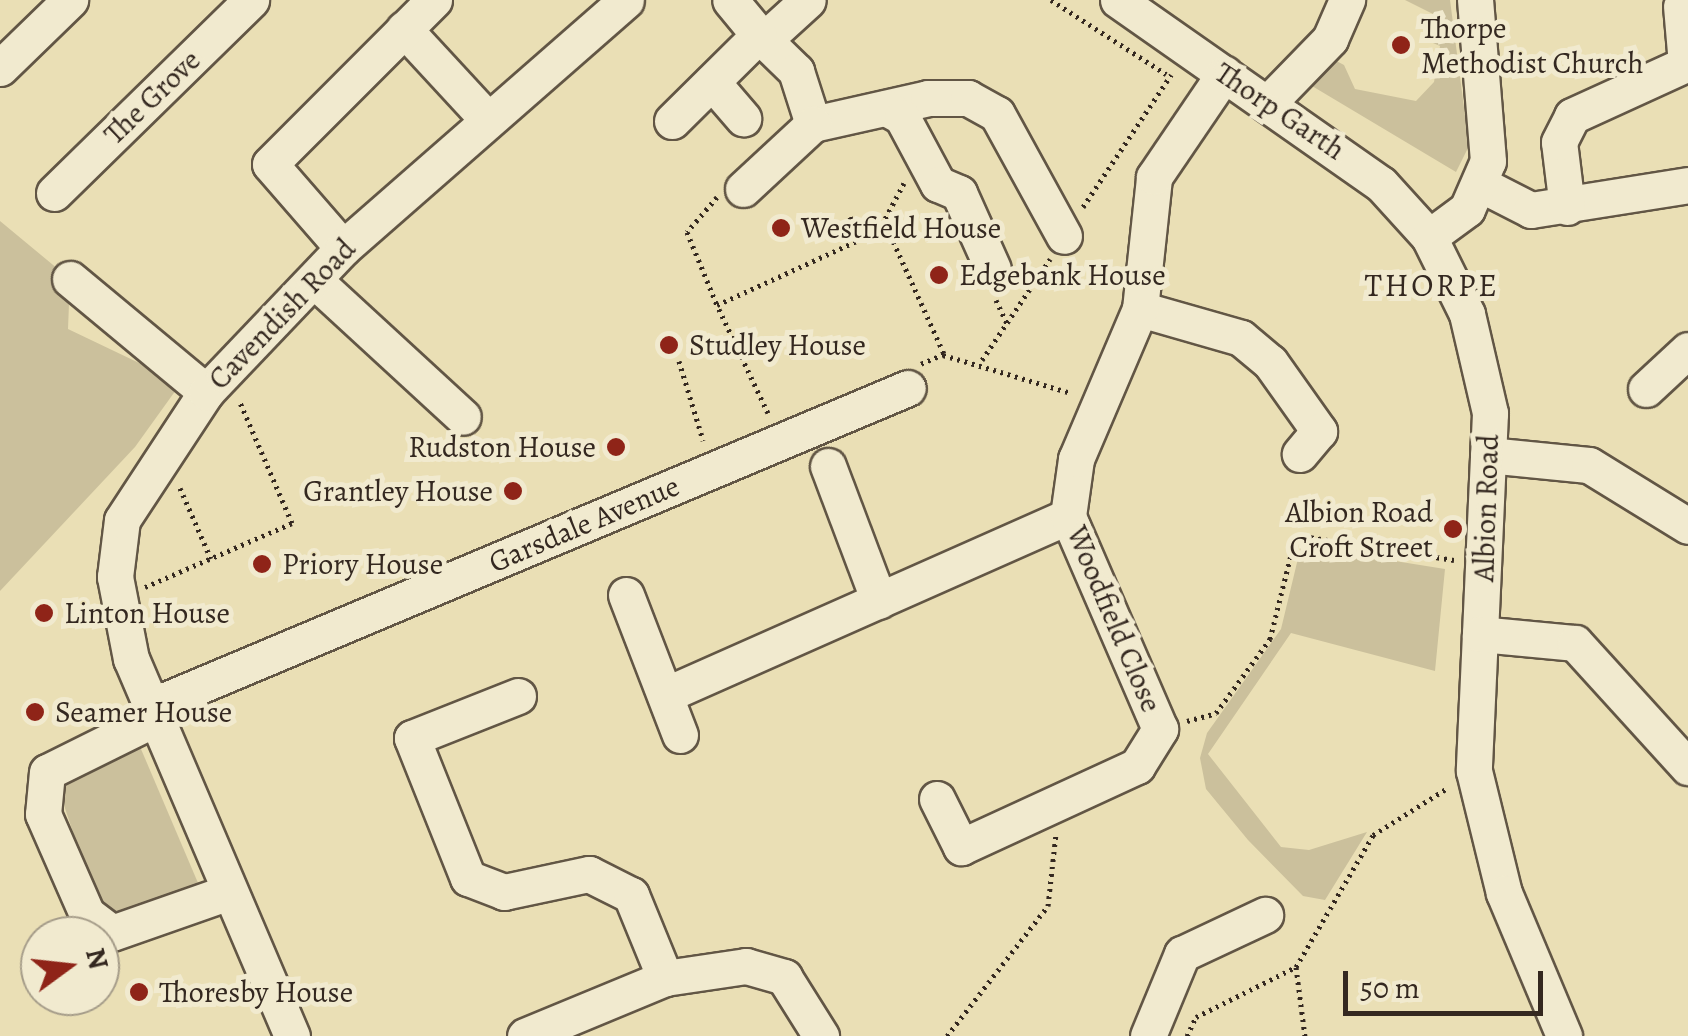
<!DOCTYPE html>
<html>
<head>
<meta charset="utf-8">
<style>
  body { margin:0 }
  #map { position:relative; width:1688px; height:1036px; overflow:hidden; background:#eadfb5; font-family:Alegreya,serif }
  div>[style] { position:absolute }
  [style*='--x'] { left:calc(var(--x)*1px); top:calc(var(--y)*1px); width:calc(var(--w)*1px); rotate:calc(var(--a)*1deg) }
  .green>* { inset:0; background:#cbc09c }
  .path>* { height:5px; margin-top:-2.5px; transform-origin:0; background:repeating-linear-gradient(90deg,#342820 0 2.5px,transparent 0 7.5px) }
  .roads { filter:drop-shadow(2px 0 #625645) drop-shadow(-2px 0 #625645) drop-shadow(0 2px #625645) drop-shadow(0 -2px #625645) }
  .minor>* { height:35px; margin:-17.5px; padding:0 17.5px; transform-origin:17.5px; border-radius:17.5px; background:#f1eacf }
  .dots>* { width:28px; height:28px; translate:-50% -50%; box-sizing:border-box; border:5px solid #f1eacf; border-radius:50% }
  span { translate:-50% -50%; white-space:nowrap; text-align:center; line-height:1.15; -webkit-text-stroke:10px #f1eacf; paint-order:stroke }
  .poi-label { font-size:30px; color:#342820 }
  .left { translate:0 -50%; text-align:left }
  .right { translate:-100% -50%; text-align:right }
  .street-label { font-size:30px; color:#342820 }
  .neighbourhood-label { font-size:32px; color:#342820; letter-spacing:2.5px }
  .north { position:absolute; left:20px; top:916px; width:100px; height:100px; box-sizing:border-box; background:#f1eacf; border:2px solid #a59c89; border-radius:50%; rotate:75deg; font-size:28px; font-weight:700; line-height:40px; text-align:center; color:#342820 }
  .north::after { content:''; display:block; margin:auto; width:35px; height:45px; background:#8f2418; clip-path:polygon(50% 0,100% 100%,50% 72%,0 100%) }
  .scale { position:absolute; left:1343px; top:971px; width:200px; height:45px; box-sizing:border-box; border:5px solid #342820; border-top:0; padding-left:12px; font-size:30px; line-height:35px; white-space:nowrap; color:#342820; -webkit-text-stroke:8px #f1eacf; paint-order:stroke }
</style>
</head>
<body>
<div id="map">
  <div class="green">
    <div style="clip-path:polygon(1405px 0,1450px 0,1469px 146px,1456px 172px,1302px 80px,1325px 55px,1344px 65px,1355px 89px,1416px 101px,1434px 82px,1440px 46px,1426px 40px,1437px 16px)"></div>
    <div style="clip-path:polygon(0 221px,70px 279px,68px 329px,181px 383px,135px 447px,0 591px)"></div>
    <div style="clip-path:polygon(1301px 546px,1445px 569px,1435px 671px,1291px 633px,1208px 754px,1281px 847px,1309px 850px,1367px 832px,1325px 900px,1303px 896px,1248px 840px,1206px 789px,1200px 758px,1207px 733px,1281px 629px)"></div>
    <div style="clip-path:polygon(138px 742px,201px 890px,117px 919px,96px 902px,58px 787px)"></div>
  </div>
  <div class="path">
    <div style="--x:1051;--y:0;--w:137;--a:32.8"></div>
    <div style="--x:904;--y:183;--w:43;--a:117.8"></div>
    <div style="--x:884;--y:221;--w:146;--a:65.7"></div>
    <div style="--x:944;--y:354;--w:25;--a:157"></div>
    <div style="--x:717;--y:197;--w:46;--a:130.6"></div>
    <div style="--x:687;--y:232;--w:79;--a:67.7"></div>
    <div style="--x:1083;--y:207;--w:159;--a:-56.3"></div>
    <div style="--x:996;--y:300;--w:29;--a:65"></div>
    <div style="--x:943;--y:355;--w:134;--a:16.5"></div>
    <div style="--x:982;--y:360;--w:122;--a:-56"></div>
    <div style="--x:679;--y:361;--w:83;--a:73.1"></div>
    <div style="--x:768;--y:413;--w:119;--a:-115.3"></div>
    <div style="--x:717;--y:305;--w:156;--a:-24.6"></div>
    <div style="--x:859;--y:240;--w:25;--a:-111"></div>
    <div style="--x:180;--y:488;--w:77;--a:66.4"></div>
    <div style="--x:145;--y:587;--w:160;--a:-23.5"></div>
    <div style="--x:292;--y:523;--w:134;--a:-113.3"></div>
    <div style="--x:1187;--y:721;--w:30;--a:-15"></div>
    <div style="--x:1216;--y:713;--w:92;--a:-53.9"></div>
    <div style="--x:1270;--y:639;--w:107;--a:-76"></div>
    <div style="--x:1296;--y:535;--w:160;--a:9"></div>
    <div style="--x:1296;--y:967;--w:70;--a:82.6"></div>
    <div style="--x:947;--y:1036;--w:165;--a:-52.2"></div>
    <div style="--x:1048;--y:906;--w:73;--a:-83.7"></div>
    <div style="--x:1187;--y:1036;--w:21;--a:-65"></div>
    <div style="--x:1196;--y:1017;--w:112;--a:-26.6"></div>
    <div style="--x:1296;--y:967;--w:153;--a:-59.7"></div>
    <div style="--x:1373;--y:835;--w:86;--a:-32.2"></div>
  </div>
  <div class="roads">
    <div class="minor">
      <div style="--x:1118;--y:0;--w:321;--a:35"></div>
      <div style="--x:1381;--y:184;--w:72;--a:47.8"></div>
      <div style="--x:1429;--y:237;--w:86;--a:63.7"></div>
      <div style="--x:1467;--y:314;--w:102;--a:76.9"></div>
      <div style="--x:1490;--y:413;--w:358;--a:92.6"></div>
      <div style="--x:1474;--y:771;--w:126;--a:76.2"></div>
      <div style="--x:1504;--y:893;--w:155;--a:67.2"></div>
      <div style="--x:404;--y:29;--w:124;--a:47.3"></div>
      <div style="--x:759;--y:35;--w:52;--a:44.2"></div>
      <div style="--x:796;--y:71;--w:56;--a:72.2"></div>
      <div style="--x:813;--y:124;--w:118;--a:-12.7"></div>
      <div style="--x:928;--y:98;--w:40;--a:0"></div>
      <div style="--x:968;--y:98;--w:33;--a:29"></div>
      <div style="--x:997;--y:114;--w:139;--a:61.2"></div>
      <div style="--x:764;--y:40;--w:59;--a:-42.3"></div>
      <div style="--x:0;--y:68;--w:98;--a:-44.2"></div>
      <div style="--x:712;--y:82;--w:48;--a:49.3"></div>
      <div style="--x:1269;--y:102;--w:88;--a:-45.9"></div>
      <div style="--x:1330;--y:39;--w:43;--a:-66.4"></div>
      <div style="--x:886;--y:108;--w:18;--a:29"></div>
      <div style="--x:902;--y:117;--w:76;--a:61.8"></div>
      <div style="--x:938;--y:184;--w:23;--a:23"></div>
      <div style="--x:959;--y:193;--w:83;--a:65.9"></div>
      <div style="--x:672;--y:121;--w:122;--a:-44.7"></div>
      <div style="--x:759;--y:35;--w:45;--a:-129.6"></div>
      <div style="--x:1482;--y:185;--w:55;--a:27"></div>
      <div style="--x:1531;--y:210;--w:159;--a:-9"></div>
      <div style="--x:743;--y:189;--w:96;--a:-42.9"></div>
      <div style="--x:54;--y:193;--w:276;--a:-44.4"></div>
      <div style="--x:1567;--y:207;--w:65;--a:-97"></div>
      <div style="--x:1559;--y:142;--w:29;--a:-63"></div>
      <div style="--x:1572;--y:116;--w:125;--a:-24.5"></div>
      <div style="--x:1686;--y:64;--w:58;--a:-94.9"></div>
      <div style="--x:1429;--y:237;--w:47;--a:-36.4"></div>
      <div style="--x:1467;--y:209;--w:52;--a:-66.4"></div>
      <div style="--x:1488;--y:161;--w:162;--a:-94.6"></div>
      <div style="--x:343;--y:248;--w:111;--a:-131"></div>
      <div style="--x:270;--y:164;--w:232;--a:-45"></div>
      <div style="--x:70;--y:279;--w:177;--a:39.7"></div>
      <div style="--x:314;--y:280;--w:202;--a:42.6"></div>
      <div style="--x:1140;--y:309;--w:105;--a:16"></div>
      <div style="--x:1241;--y:338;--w:38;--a:40"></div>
      <div style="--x:1270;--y:362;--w:85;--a:54.6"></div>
      <div style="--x:1319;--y:431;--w:30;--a:130"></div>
      <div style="--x:1646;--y:389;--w:57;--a:-42.9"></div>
      <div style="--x:1488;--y:455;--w:101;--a:5.7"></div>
      <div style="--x:1589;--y:465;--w:116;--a:31.6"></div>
      <div style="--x:828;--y:466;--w:144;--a:69.3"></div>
      <div style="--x:626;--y:595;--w:150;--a:68.9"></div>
      <div style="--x:1480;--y:634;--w:95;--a:5.4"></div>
      <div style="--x:1575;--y:643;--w:168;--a:47.7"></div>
      <div style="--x:665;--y:695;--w:441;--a:-23.9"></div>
      <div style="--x:518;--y:696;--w:114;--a:158.4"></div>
      <div style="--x:412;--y:738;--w:151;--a:68.2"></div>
      <div style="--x:468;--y:878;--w:39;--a:21"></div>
      <div style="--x:504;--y:892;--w:87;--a:-12"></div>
      <div style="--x:589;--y:874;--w:47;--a:26.6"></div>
      <div style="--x:631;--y:895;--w:90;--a:67.7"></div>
      <div style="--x:149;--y:707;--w:823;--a:-22.8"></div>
      <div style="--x:154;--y:719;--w:119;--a:153.6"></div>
      <div style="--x:47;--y:772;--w:42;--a:95.4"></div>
      <div style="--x:43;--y:814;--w:109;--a:66.3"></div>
      <div style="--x:87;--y:914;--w:31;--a:37"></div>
      <div style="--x:112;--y:933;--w:124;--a:-19.3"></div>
      <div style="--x:937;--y:799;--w:54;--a:63.4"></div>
      <div style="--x:961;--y:847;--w:194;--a:-24.7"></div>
      <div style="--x:1137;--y:766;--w:44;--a:-58.1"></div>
      <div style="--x:1160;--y:729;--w:232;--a:-113.4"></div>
      <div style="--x:1068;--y:516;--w:58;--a:-82"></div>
      <div style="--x:1076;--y:459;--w:163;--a:-66.9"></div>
      <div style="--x:1140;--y:309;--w:133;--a:-83.9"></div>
      <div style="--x:1154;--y:177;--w:125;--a:-55.8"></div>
      <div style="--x:292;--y:1036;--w:410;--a:-113.1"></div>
      <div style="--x:131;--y:659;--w:84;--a:-101"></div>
      <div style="--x:115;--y:577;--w:57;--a:-83"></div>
      <div style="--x:122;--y:520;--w:153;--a:-56.7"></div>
      <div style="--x:206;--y:392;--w:199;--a:-46.4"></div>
      <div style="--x:343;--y:248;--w:376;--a:-41.2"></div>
      <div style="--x:525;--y:1036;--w:152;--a:-22.5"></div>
      <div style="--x:665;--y:978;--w:82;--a:-8.4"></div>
      <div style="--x:746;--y:966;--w:40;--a:16"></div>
      <div style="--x:784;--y:977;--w:70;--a:57.9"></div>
      <div style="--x:1148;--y:1036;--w:89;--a:-67.5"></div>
      <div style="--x:1182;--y:954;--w:92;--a:-25.2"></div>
    </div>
  </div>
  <div class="dots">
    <div style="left:1401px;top:45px;background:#8f2418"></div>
    <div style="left:781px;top:228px;background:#8f2418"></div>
    <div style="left:939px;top:275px;background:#8f2418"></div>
    <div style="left:669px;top:345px;background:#8f2418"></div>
    <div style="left:616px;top:447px;background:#8f2418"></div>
    <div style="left:513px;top:491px;background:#8f2418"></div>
    <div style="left:1453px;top:529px;background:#8f2418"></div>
    <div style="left:262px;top:564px;background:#8f2418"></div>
    <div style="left:44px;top:613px;background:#8f2418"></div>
    <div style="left:35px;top:712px;background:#8f2418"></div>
    <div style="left:139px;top:992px;background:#8f2418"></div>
  </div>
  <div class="poi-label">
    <span class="left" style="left:1421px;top:45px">Thorpe<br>Methodist Church</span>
    <span class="left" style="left:801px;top:228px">Westfield House</span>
    <span class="left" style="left:959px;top:275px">Edgebank House</span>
    <span class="left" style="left:689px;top:345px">Studley House</span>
    <span class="right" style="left:596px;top:447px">Rudston House</span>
    <span class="right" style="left:493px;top:491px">Grantley House</span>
    <span class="right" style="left:1433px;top:529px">Albion Road<br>Croft Street</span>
    <span class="left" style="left:282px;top:564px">Priory House</span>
    <span class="left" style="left:64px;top:613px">Linton House</span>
    <span class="left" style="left:55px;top:712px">Seamer House</span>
    <span class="left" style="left:159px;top:992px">Thoresby House</span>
  </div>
  <div class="street-label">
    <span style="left:152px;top:97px;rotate:-44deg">The Grove</span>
    <span style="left:1280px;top:111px;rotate:34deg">Thorp Garth</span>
    <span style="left:282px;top:314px;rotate:-46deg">Cavendish Road</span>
    <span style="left:1486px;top:508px;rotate:-88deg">Albion Road</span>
    <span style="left:584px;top:524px;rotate:-23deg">Garsdale Avenue</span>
    <span style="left:1114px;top:619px;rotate:67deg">Woodfield Close</span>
  </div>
  <div class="neighbourhood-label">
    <span style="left:1432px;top:285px">THORPE</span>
  </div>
  <div class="north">N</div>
  <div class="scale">50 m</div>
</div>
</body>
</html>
